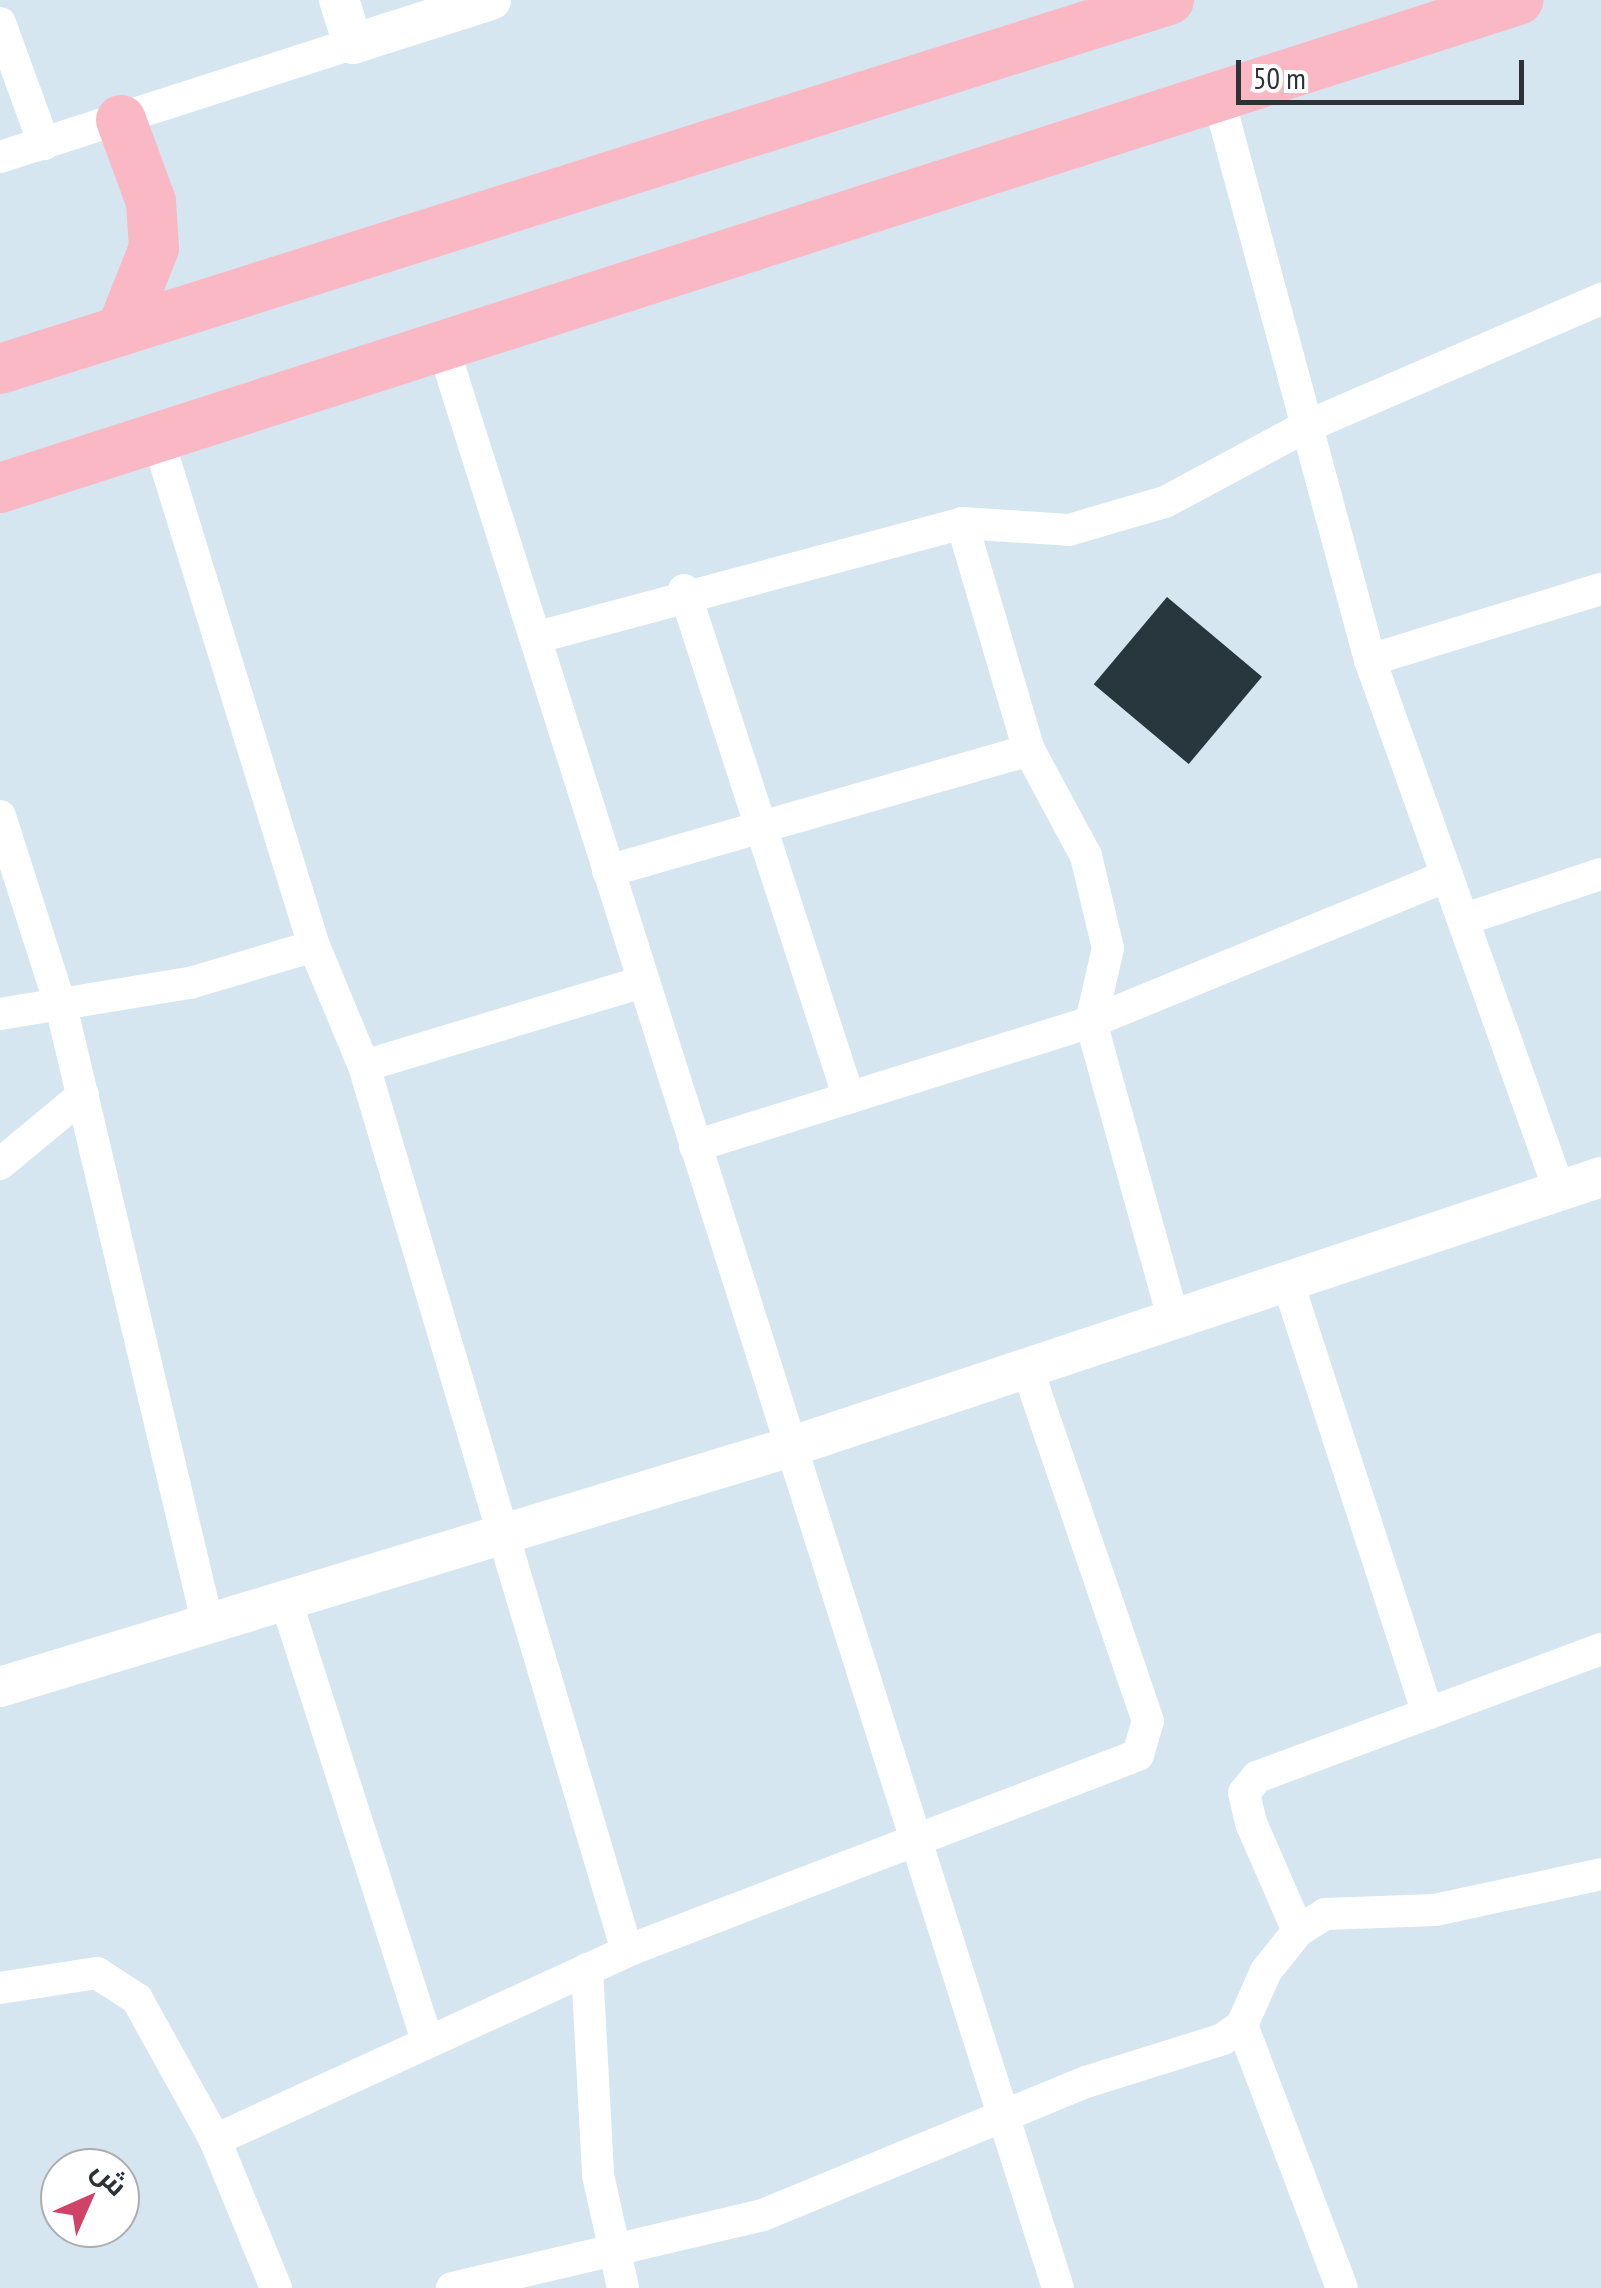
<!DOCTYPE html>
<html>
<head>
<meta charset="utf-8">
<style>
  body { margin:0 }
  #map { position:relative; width:1601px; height:2288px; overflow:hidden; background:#d5e6f0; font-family:"PT Sans Narrow",Cairo,sans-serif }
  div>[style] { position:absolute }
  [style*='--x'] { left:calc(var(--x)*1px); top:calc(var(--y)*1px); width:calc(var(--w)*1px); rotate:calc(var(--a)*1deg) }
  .building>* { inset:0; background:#28363d; transform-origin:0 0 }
  .minor>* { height:32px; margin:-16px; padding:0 16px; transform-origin:16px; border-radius:16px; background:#fff }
  .tertiary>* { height:40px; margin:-20px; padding:0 20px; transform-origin:20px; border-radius:20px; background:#fff }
  .primary>* { height:50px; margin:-25px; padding:0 25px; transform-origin:25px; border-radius:25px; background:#f9b8c4 }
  span { translate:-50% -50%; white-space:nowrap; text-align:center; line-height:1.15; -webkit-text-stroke:10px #fff; paint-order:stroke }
  .north { position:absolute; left:40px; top:2148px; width:100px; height:100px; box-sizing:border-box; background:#fff; border:2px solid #abadaf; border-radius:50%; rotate:45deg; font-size:28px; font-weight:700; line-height:40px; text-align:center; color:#2c3236 }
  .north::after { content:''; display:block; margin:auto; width:35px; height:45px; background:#d04268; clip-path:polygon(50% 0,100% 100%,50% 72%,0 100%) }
  .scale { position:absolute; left:1236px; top:60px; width:288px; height:45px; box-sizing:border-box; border:5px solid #2c3236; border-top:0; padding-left:12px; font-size:30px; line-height:35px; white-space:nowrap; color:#2c3236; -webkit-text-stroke:8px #fff; paint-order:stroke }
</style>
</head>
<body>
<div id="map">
  <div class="building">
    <div style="left:1167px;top:597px;width:124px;height:114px;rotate:40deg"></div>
  </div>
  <div class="minor">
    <div style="--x:0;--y:23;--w:129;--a:70"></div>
    <div style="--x:1219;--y:100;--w:580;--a:74.91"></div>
    <div style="--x:1370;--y:660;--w:565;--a:70.35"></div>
    <div style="--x:0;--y:157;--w:371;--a:-17.8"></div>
    <div style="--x:442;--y:344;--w:2039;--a:72.42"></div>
    <div style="--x:158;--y:439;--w:530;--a:72.9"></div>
    <div style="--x:314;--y:946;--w:130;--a:67.4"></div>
    <div style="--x:364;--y:1066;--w:923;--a:73.45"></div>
    <div style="--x:962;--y:523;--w:237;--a:73.6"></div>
    <div style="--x:1029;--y:750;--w:120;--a:61.7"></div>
    <div style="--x:1086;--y:856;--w:95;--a:76.6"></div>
    <div style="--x:1108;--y:948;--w:76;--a:102.9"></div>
    <div style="--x:1091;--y:1022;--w:304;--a:74.5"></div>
    <div style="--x:684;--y:590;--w:534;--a:72.01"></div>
    <div style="--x:538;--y:637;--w:439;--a:-15"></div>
    <div style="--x:962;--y:523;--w:107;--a:3.7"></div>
    <div style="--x:1069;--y:530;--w:100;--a:-16.3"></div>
    <div style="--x:1165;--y:502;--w:157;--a:-28.2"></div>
    <div style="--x:1303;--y:428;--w:325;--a:-23.4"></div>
    <div style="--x:1370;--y:660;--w:242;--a:-17.1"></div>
    <div style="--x:0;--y:816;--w:204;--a:72.3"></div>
    <div style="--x:62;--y:1010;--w:628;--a:76.65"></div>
    <div style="--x:608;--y:871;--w:438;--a:-16"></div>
    <div style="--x:1468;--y:918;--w:140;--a:-18.3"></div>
    <div style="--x:0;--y:1014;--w:193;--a:-9.3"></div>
    <div style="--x:190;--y:983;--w:129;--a:-16.6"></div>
    <div style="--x:364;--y:1066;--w:291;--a:-16.8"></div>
    <div style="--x:695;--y:1146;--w:415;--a:-17.4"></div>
    <div style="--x:1091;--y:1022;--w:385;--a:-22.3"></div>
    <div style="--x:0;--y:1164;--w:108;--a:-39.7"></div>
    <div style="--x:1288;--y:1283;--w:453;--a:72"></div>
    <div style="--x:285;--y:1598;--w:465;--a:72.2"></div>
    <div style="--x:1298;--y:1931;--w:118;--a:-113.5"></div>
    <div style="--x:1251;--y:1823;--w:31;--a:-103"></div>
    <div style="--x:1244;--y:1793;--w:21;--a:-51"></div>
    <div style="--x:1257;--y:1777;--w:367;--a:-20.4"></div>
    <div style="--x:587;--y:1969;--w:206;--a:86.9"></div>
    <div style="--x:598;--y:2175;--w:116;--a:77.5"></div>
    <div style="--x:0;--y:1988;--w:98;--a:-8.8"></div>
    <div style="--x:97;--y:1973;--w:48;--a:33"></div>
    <div style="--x:137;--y:1999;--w:161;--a:61"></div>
    <div style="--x:215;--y:2140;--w:160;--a:67.6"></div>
    <div style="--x:1242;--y:2025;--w:281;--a:69.2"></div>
    <div style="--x:215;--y:2140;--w:453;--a:-24.6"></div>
    <div style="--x:627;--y:1951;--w:547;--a:-20.98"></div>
    <div style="--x:1138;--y:1755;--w:35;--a:-74"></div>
    <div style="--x:1148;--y:1721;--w:373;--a:-108.9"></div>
    <div style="--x:452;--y:2288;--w:319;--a:-13.2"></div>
    <div style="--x:763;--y:2215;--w:349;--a:-22.4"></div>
    <div style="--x:1086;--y:2082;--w:144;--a:-17.4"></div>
    <div style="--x:1223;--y:2039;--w:24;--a:-36"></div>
    <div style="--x:1242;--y:2025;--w:59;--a:-66"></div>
    <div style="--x:1266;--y:1971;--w:51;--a:-51.3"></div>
    <div style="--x:1298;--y:1931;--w:32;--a:-32"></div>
    <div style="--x:1325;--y:1914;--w:110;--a:-2.1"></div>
    <div style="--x:1435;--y:1910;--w:170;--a:-12.2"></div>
  </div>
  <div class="tertiary">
    <div style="--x:339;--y:0;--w:46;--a:72.3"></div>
    <div style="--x:353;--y:44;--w:145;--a:-17.7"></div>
    <div style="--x:0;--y:1687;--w:822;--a:-16.89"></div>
    <div style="--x:787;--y:1448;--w:858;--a:-18.41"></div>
  </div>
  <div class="primary">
    <div style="--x:121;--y:120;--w:87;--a:69.9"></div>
    <div style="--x:151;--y:202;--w:46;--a:86.3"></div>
    <div style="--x:154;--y:248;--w:89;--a:111.7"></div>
    <div style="--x:0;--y:369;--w:1226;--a:-17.52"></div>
    <div style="--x:0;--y:488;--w:1595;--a:-17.82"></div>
  </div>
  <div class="north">ش</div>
  <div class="scale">50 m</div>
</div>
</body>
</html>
